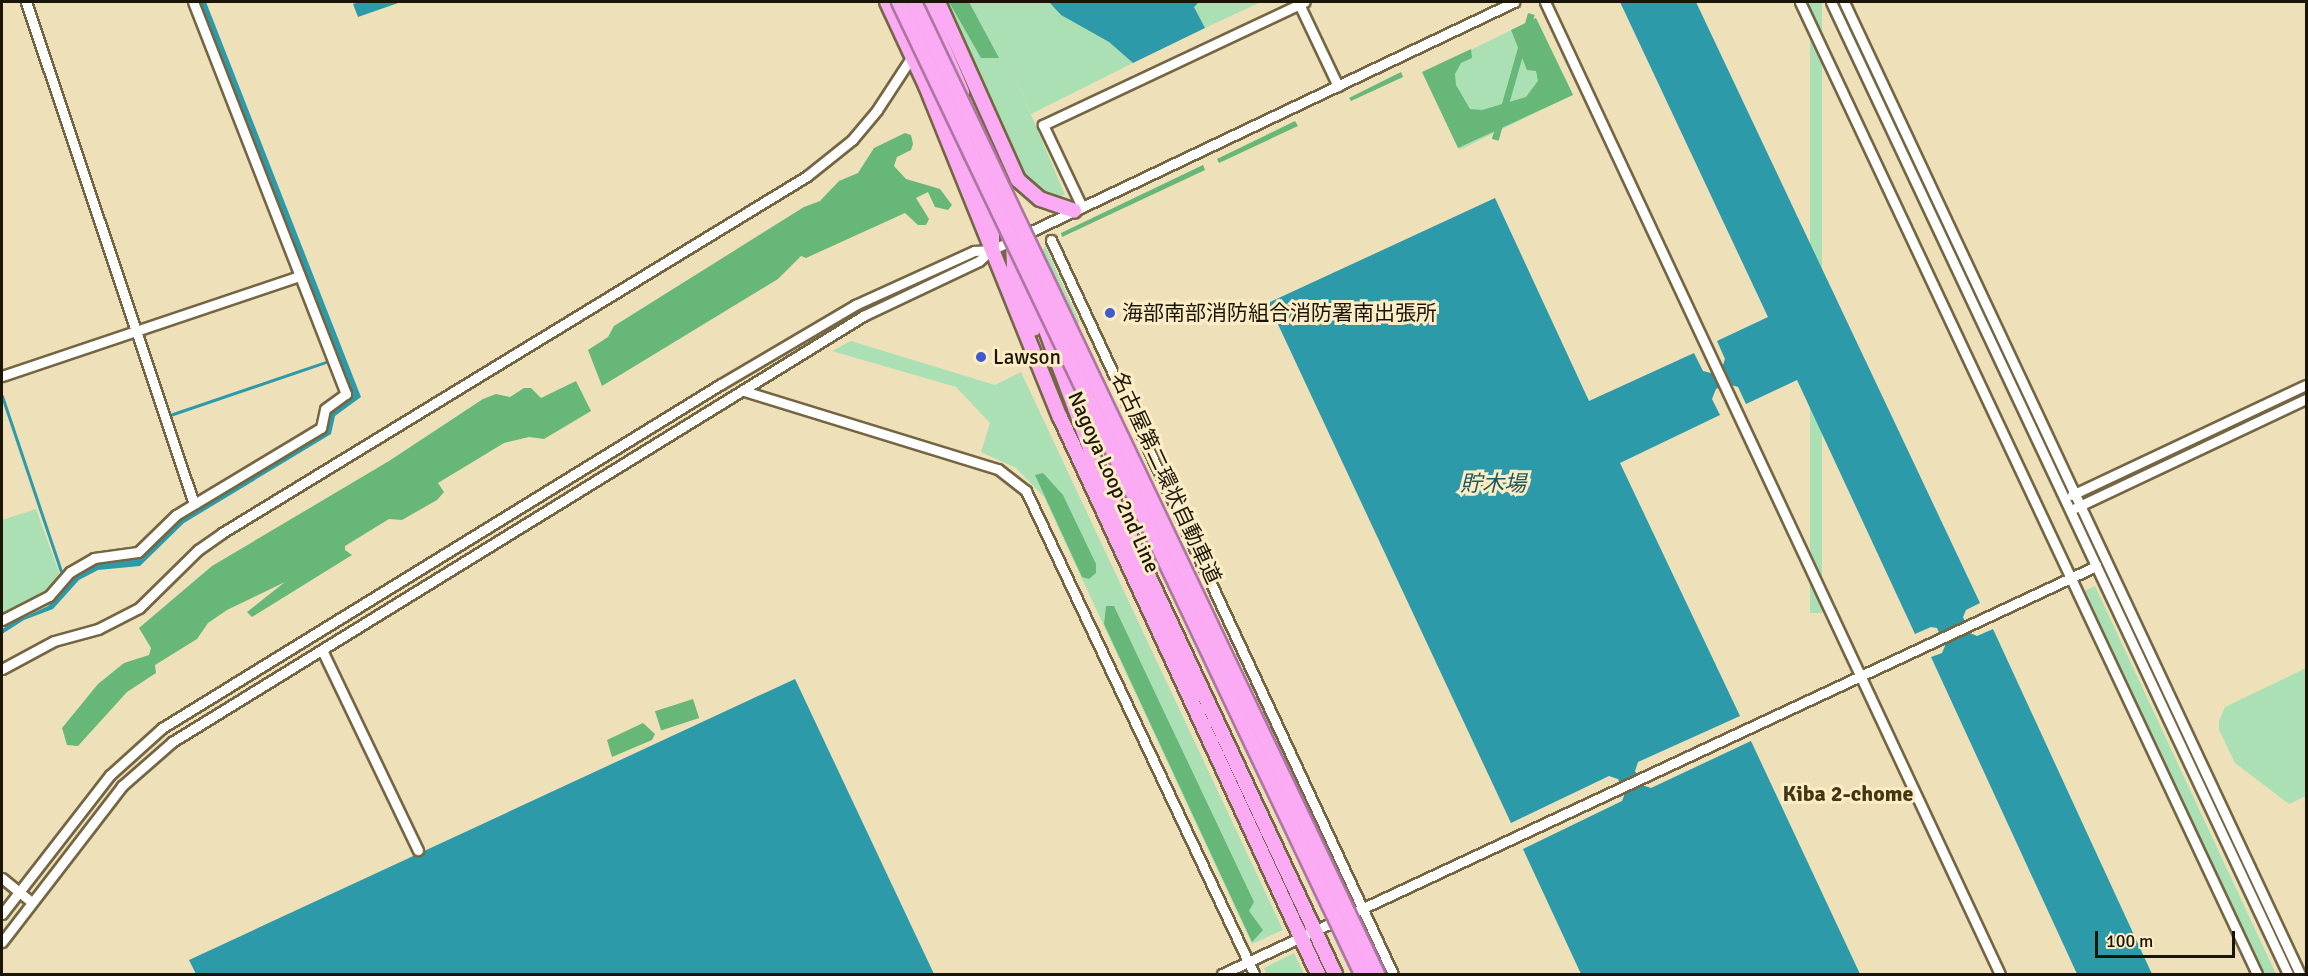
<!DOCTYPE html>
<html>
<head>
<meta charset="utf-8">
<style>
  body { margin:0 }
  #map { position:relative; width:2308px; height:976px; overflow:hidden; background:#eee0b9; font-family:Signika,"Noto Sans JP",sans-serif }
  div>[style] { position:absolute }
  [style*='--x'] { left:calc(var(--x)*1px); top:calc(var(--y)*1px); width:calc(var(--w)*1px); rotate:calc(var(--a)*1deg) }
  .green>* { inset:0; background:#abe0b5; transform-origin:0 0 }
  .forest>* { inset:0; background:#66b778; transform-origin:0 0 }
  .water>* { inset:0; background:#2d9aaa }
  .stream>* { height:3px; margin:-1.5px; padding:0 1.5px; transform-origin:1.5px; border-radius:1.5px; background:#2d9aaa }
  .roads { filter:drop-shadow(2px 0 #746643) drop-shadow(-2px 0 #746643) drop-shadow(0 2px #746643) drop-shadow(0 -2px #746643) }
  .minor>* { height:9px; margin:-4.5px; padding:0 4.5px; transform-origin:4.5px; border-radius:4.5px; background:#fff }
  .highway>* { height:14px; margin:-7px; padding:0 7px; transform-origin:7px; border-radius:7px; background:#faabf3 }
  .bridges { filter:drop-shadow(2px 0 #ac76a0) drop-shadow(-2px 0 #ac76a0) drop-shadow(0 2px #ac76a0) drop-shadow(0 -2px #ac76a0) }
  .highway-bridge>* { height:14px; margin:-7px; padding:0 7px; transform-origin:7px; border-radius:7px; background:#faabf3 }
  .dots>* { width:16px; height:16px; translate:-50% -50%; box-sizing:border-box; border:3px solid #fcedc6; border-radius:50% }
  span { translate:-50% -50%; white-space:nowrap; text-align:center; line-height:1.15; -webkit-text-stroke:6px #fcedc6; paint-order:stroke }
  .poi-label { font-size:21px; color:#1a1507 }
  .left { translate:0 -50%; text-align:left }
  .street-label { font-size:21px; color:#1a1507 }
  .water-label { font-size:22px; color:#1d5760; font-style:italic }
  .neighbourhood-label { font-size:22px; color:#423613; font-weight:700 }
  .frame { position:absolute; inset:0; border:3px solid #1a1507; pointer-events:none }
  .scale { position:absolute; left:2095px; top:931px; width:140px; height:27px; box-sizing:border-box; border:3px solid #1a1507; border-top:0; padding-left:8px; font-size:18px; line-height:21px; white-space:nowrap; color:#1a1507; -webkit-text-stroke:4px #fcedc6; paint-order:stroke }
</style>
</head>
<body>
<div id="map">
  <div class="green">
    <div style="clip-path:polygon(932px 2px,1049px 2px,1061px 15px,1109px 42px,1133px 63px,1031px 114px,986px 8px,1065px 195px,1047px 199px,1008px 170px,931px 9px)"></div>
    <div style="clip-path:polygon(1199px 2px,1261px 2px,1205px 28px,1194px 7px)"></div>
    <div style="left:1810px;top:2px;width:12px;height:611px"></div>
    <div style="left:1536px;top:18px;width:85px;height:126px;rotate:64deg"></div>
    <div style="clip-path:polygon(1045px 246px,1079px 321px,1075px 331px,1058px 340px,1033px 265px)"></div>
    <div style="clip-path:polygon(851px 341px,995px 385px,1021px 372px,1283px 930px,1252px 944px,1044px 497px,1016px 468px,981px 452px,990px 423px,956px 387px,832px 351px)"></div>
    <div style="clip-path:polygon(36px 509px,60px 575px,46px 595px,26px 600px,2px 615px,2px 520px)"></div>
    <div style="left:2095px;top:586px;width:429px;height:11px;rotate:65deg"></div>
    <div style="clip-path:polygon(2306px 668px,2306px 796px,2289px 804px,2235px 763px,2219px 730px,2219px 721px,2225px 707px)"></div>
    <div style="clip-path:polygon(1358px 925px,1365px 928px,1388px 974px,1351px 974px,1333px 936px)"></div>
    <div style="clip-path:polygon(1294px 953px,1304px 974px,1267px 974px,1264px 968px)"></div>
  </div>
  <div class="forest">
    <div style="clip-path:polygon(949px 2px,969px 2px,999px 58px,981px 58px)"></div>
    <div style="left:1528px;top:13px;width:7px;height:131px;rotate:16deg"></div>
    <div style="clip-path:polygon(1536px 18px,1573px 95px,1458px 148px,1422px 72px,1471px 49px,1472px 58px,1461px 63px,1455px 74px,1456px 85px,1470px 109px,1482px 110px,1526px 97px,1538px 81px,1536px 71px,1527px 70px,1511px 30px)"></div>
    <div style="clip-path:polygon(1401px 72px,1403px 77px,1351px 101px,1349px 98px)"></div>
    <div style="clip-path:polygon(1295px 121px,1298px 126px,1219px 163px,1217px 159px)"></div>
    <div style="clip-path:polygon(905px 133px,911px 135px,913px 144px,911px 150px,897px 157px,894px 166px,906px 179px,940px 189px,952px 205px,948px 210px,935px 207px,928px 192px,916px 198px,929px 219px,926px 225px,918px 225px,905px 213px,806px 258px,801px 256px,778px 279px,602px 386px,588px 350px,608px 337px,614px 326px,804px 207px,820px 201px,839px 181px,858px 173px,874px 148px)"></div>
    <div style="clip-path:polygon(1203px 165px,1205px 170px,1062px 237px,1061px 233px)"></div>
    <div style="clip-path:polygon(576px 381px,591px 411px,544px 439px,529px 437px,504px 443px,438px 483px,444px 492px,437px 500px,402px 520px,389px 519px,345px 546px,345px 550px,352px 555px,252px 617px,247px 612px,285px 582px,227px 610px,208px 623px,197px 639px,155px 665px,156px 673px,127px 692px,78px 746px,67px 745px,62px 728px,98px 684px,124px 663px,149px 655px,151px 648px,139px 628px,212px 566px,389px 461px,483px 399px,496px 394px,510px 397px,524px 388px,531px 388px,541px 398px)"></div>
    <div style="clip-path:polygon(1043px 473px,1063px 495px,1096px 564px,1096px 573px,1089px 579px,1082px 577px,1035px 475px)"></div>
    <div style="clip-path:polygon(1106px 606px,1114px 606px,1254px 902px,1249px 911px,1263px 930px,1252px 942px,1104px 624px)"></div>
    <div style="left:693px;top:699px;width:20px;height:40px;rotate:72deg"></div>
    <div style="clip-path:polygon(643px 723px,655px 734px,652px 740px,612px 757px,607px 740px)"></div>
  </div>
  <div class="water">
    <div style="clip-path:polygon(199px 2px,206px 2px,361px 397px,335px 416px,331px 434px,184px 523px,140px 566px,98px 570px,79px 580px,53px 609px,24px 620px,2px 634px,2px 629px,12px 623px,48px 606px,75px 575px,90px 565px,137px 558px,187px 513px,325px 430px,330px 411px,352px 396px)"></div>
    <div style="clip-path:polygon(359px 2px,401px 2px,358px 17px,353px 4px)"></div>
    <div style="clip-path:polygon(1049px 2px,1199px 2px,1194px 7px,1205px 28px,1133px 63px,1109px 42px,1061px 15px)"></div>
    <div style="clip-path:polygon(1620px 2px,1696px 2px,1980px 603px,1966px 610px,1963px 617px,1970px 633px,1977px 636px,1993px 629px,2152px 974px,2077px 974px,1931px 657px,1942px 653px,1945px 646px,1937px 628px,1931px 627px,1915px 634px,1797px 380px,1746px 404px,1738px 387px,1728px 384px,1716px 389px,1712px 399px,1720px 415px,1620px 463px,1740px 716px,1638px 762px,1635px 771px,1642px 785px,1651px 788px,1751px 741px,1860px 974px,1581px 974px,1523px 849px,1622px 801px,1625px 793px,1618px 779px,1609px 776px,1511px 823px,1268px 303px,1495px 198px,1589px 401px,1694px 353px,1703px 371px,1711px 373px,1722px 368px,1725px 359px,1717px 341px,1768px 317px)"></div>
    <div style="clip-path:polygon(795px 679px,934px 974px,196px 974px,189px 960px)"></div>
  </div>
  <div class="stream">
    <div style="--x:2;--y:396;--w:185;--a:71.4"></div>
    <div style="--x:170;--y:415;--w:168;--a:-18.8"></div>
  </div>
  <div class="roads">
    <div class="minor">
      <div style="--x:26;--y:2;--w:529;--a:71.5"></div>
      <div style="--x:1545;--y:2;--w:1073;--a:64.92"></div>
      <div style="--x:1800;--y:2;--w:1074;--a:64.82"></div>
      <div style="--x:1831;--y:2;--w:1074;--a:64.82"></div>
      <div style="--x:1844;--y:2;--w:1074;--a:64.87"></div>
      <div style="--x:1299;--y:4;--w:91;--a:64.6"></div>
      <div style="--x:1082;--y:207;--w:91;--a:-115.4"></div>
      <div style="--x:1043;--y:125;--w:289;--a:-25.2"></div>
      <div style="--x:1051;--y:240;--w:810;--a:65.02"></div>
      <div style="--x:2;--y:376;--w:314;--a:-18.6"></div>
      <div style="--x:744;--y:391;--w:266;--a:17.1"></div>
      <div style="--x:998;--y:469;--w:36;--a:38"></div>
      <div style="--x:1026;--y:491;--w:534;--a:64.73"></div>
      <div style="--x:2072;--y:495;--w:259;--a:-25.2"></div>
      <div style="--x:2075;--y:508;--w:255;--a:-25.3"></div>
      <div style="--x:2;--y:620;--w:53;--a:-27.1"></div>
      <div style="--x:49;--y:596;--w:32;--a:-49"></div>
      <div style="--x:70;--y:572;--w:28;--a:-30"></div>
      <div style="--x:94;--y:558;--w:44;--a:-7.8"></div>
      <div style="--x:138;--y:552;--w:53;--a:-44.2"></div>
      <div style="--x:176;--y:515;--w:169;--a:-31"></div>
      <div style="--x:321;--y:428;--w:19;--a:-78"></div>
      <div style="--x:325;--y:409;--w:26;--a:-36"></div>
      <div style="--x:346;--y:394;--w:421;--a:-111.3"></div>
      <div style="--x:322;--y:650;--w:222;--a:64.4"></div>
      <div style="--x:2;--y:669;--w:59;--a:-28.3"></div>
      <div style="--x:54;--y:641;--w:46;--a:-15.3"></div>
      <div style="--x:98;--y:629;--w:46;--a:-27.1"></div>
      <div style="--x:139;--y:608;--w:83;--a:-44.5"></div>
      <div style="--x:198;--y:550;--w:29;--a:-35"></div>
      <div style="--x:222;--y:533;--w:685;--a:-31.39"></div>
      <div style="--x:807;--y:176;--w:58;--a:-38.7"></div>
      <div style="--x:852;--y:140;--w:39;--a:-50"></div>
      <div style="--x:877;--y:110;--w:66;--a:-56.8"></div>
      <div style="--x:2;--y:878;--w:38;--a:39"></div>
      <div style="--x:2;--y:914;--w:176;--a:-52.2"></div>
      <div style="--x:110;--y:775;--w:70;--a:-42.1"></div>
      <div style="--x:162;--y:728;--w:656;--a:-31.61"></div>
      <div style="--x:721;--y:384;--w:156;--a:-30.5"></div>
      <div style="--x:855;--y:305;--w:131;--a:-24.4"></div>
      <div style="--x:974;--y:251;--w:17;--a:-3"></div>
      <div style="--x:991;--y:250;--w:24;--a:-24"></div>
      <div style="--x:1013;--y:240;--w:555;--a:-25.41"></div>
      <div style="--x:2;--y:942;--w:197;--a:-52.4"></div>
      <div style="--x:122;--y:786;--w:67;--a:-41.3"></div>
      <div style="--x:172;--y:742;--w:812;--a:-31.65"></div>
      <div style="--x:863;--y:316;--w:128;--a:-25.4"></div>
      <div style="--x:979;--y:261;--w:16;--a:-43"></div>
      <div style="--x:1222;--y:974;--w:965;--a:-25.02"></div>
    </div>
    <div class="highway">
      <div style="--x:887;--y:2;--w:93;--a:65.1"></div>
      <div style="--x:926;--y:86;--w:357;--a:68"></div>
      <div style="--x:1060;--y:417;--w:614;--a:65.15"></div>
      <div style="--x:924;--y:2;--w:98;--a:67.1"></div>
      <div style="--x:938;--y:2;--w:195;--a:65.8"></div>
      <div style="--x:1018;--y:180;--w:29;--a:41"></div>
      <div style="--x:1040;--y:199;--w:36;--a:19"></div>
      <div style="--x:970;--y:163;--w:66;--a:70.5"></div>
      <div style="--x:992;--y:225;--w:19;--a:90"></div>
      <div style="--x:1013;--y:240;--w:32;--a:88"></div>
      <div style="--x:1014;--y:272;--w:60;--a:70.7"></div>
      <div style="--x:1033;--y:295;--w:180;--a:69.6"></div>
      <div style="--x:1096;--y:464;--w:563;--a:64.89"></div>
    </div>
  </div>
  <div class="bridges">
    <div class="highway-bridge">
      <div style="--x:899;--y:2;--w:1077;--a:64.53"></div>
      <div style="--x:914;--y:2;--w:1077;--a:64.53"></div>
    </div>
  </div>
  <div class="dots">
    <div style="left:1110px;top:313px;background:#415acd"></div>
    <div style="left:981px;top:357px;background:#415acd"></div>
  </div>
  <div class="poi-label">
    <span class="left" style="left:1122px;top:313px">海部南部消防組合消防署南出張所</span>
    <span class="left" style="left:993px;top:357px">Lawson</span>
  </div>
  <div class="street-label">
    <span style="left:1166px;top:478px;rotate:65deg">名古屋第二環状自動車道</span>
    <span style="left:1114px;top:482px;rotate:66deg">Nagoya Loop 2nd Line</span>
  </div>
  <div class="water-label">
    <span style="left:1493px;top:484px">貯木場</span>
  </div>
  <div class="neighbourhood-label">
    <span style="left:1848px;top:794px">Kiba 2-chome</span>
  </div>
  <div class="frame"></div>
  <div class="scale">100 m</div>
</div>
</body>
</html>
